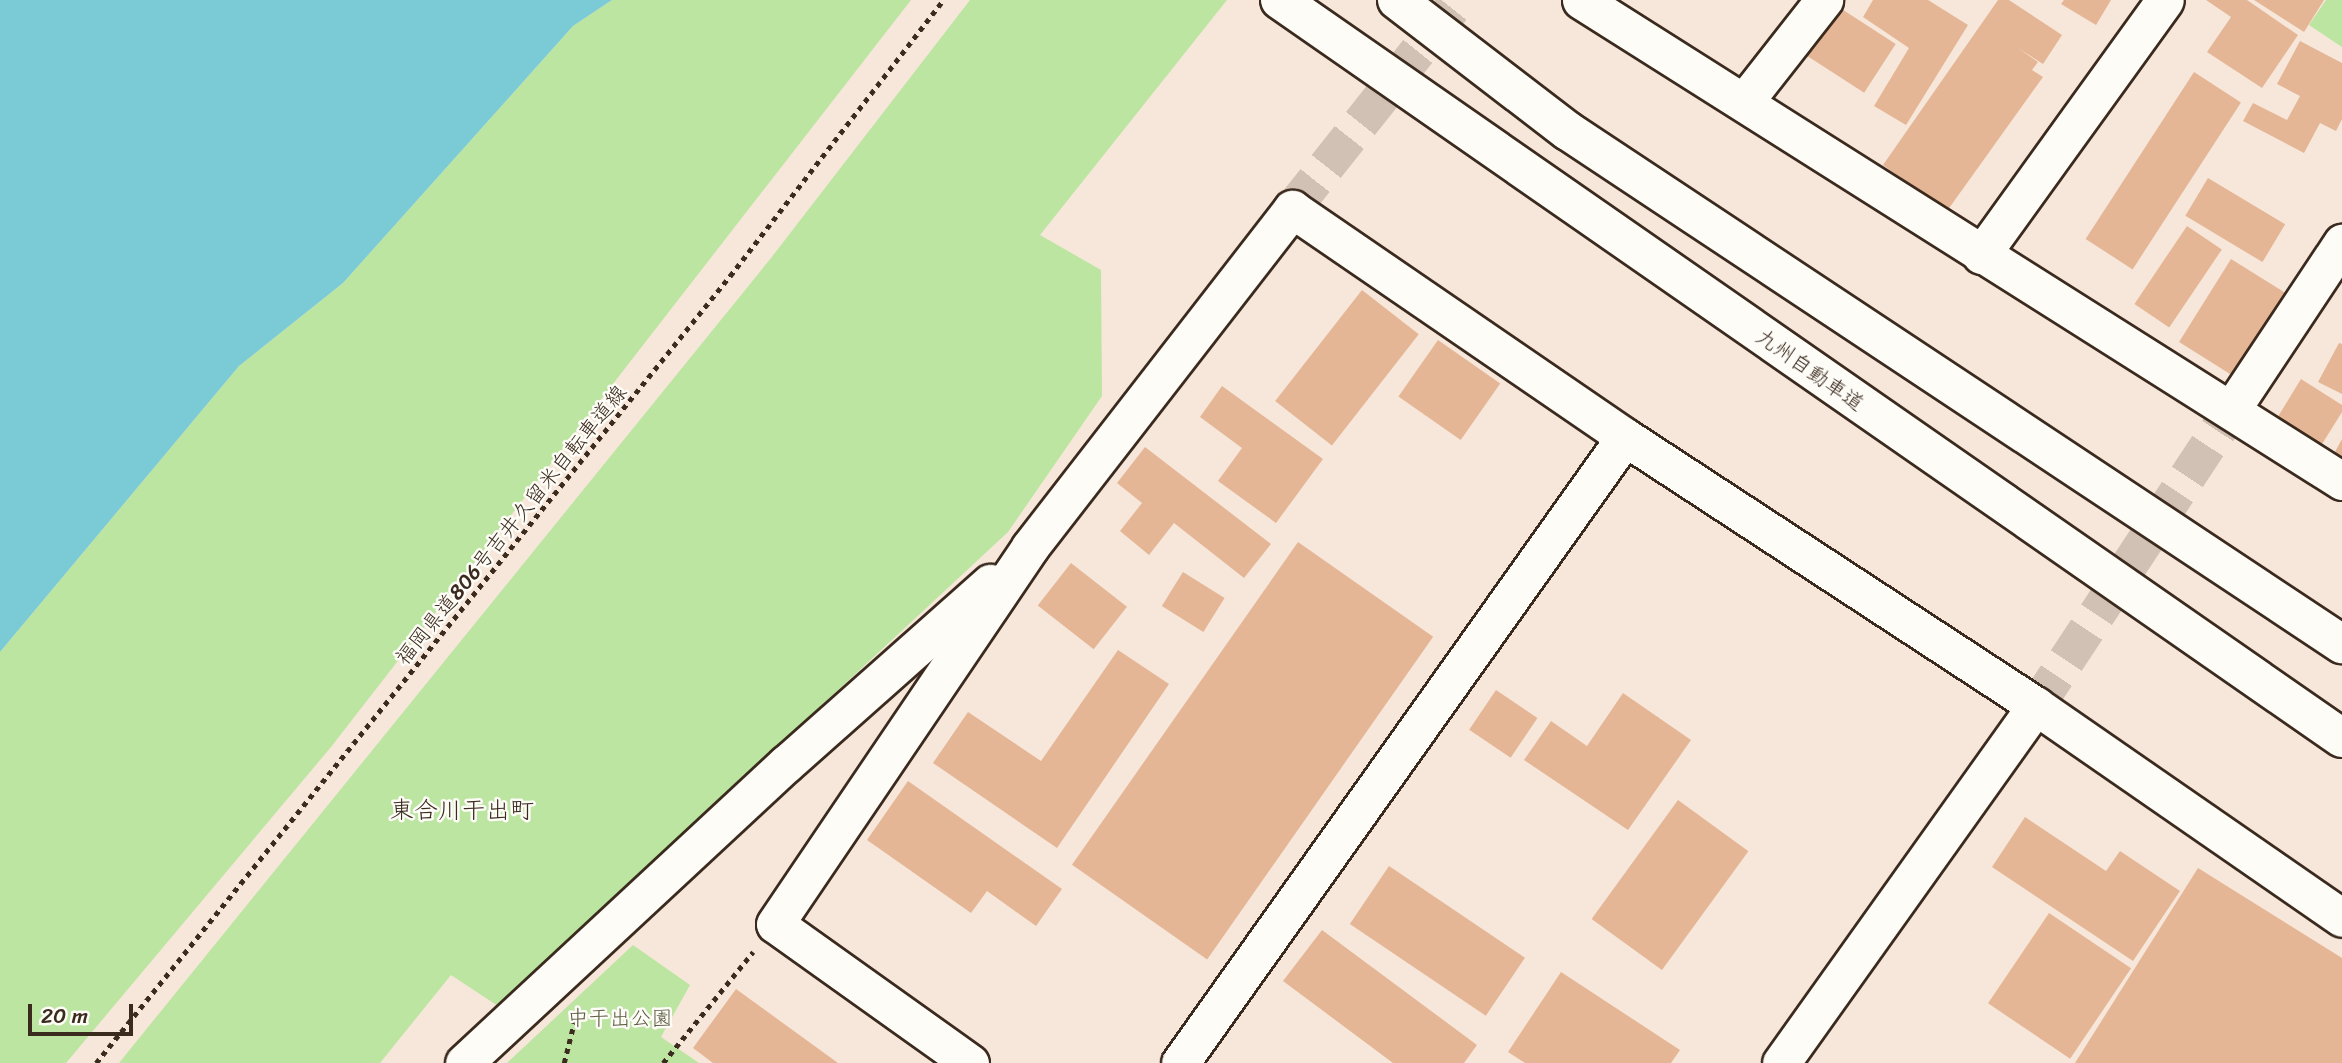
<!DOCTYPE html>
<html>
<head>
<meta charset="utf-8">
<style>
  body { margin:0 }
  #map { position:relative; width:2342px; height:1063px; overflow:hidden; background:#f6e7da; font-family:Sriracha,"Klee One",sans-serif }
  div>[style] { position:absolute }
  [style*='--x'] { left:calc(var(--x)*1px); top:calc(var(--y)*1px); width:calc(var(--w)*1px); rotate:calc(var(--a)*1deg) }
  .green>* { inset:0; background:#bce5a1 }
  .water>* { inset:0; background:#7bcbd6 }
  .building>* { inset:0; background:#e5b695; transform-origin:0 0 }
  .minor-tunnel>* { height:37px; margin-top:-18.5px; transform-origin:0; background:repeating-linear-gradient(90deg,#d1c1b4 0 37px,transparent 0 55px) }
  .path>* { height:4.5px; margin-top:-2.25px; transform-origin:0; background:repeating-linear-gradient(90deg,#3b2a1e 0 5px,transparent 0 10px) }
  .roads { filter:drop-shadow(2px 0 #3b2a1e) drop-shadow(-2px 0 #3b2a1e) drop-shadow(0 2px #3b2a1e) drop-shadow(0 -2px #3b2a1e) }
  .minor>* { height:37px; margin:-18.5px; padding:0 18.5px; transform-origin:18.5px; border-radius:18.5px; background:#fdfcf7 }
  .highway>* { height:38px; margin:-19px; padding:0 19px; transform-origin:19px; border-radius:19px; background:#fdfcf7 }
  span { translate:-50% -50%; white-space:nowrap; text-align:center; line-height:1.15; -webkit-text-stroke:5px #fdfcf7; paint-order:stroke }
  .street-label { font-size:21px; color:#3b2a1e }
  .park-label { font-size:21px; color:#5b593f }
  .quarter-label { font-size:24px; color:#3b2a1e }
  .scale { position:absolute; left:28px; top:1004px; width:105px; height:32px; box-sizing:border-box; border:4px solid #3b2a1e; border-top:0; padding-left:9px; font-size:21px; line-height:24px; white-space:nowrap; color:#3b2a1e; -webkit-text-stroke:5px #fdfcf7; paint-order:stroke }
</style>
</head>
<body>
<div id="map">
  <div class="green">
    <div style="clip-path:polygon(612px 0,911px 0,331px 747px,66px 1063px,0 1063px,0 652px,239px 366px,343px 283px,573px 26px)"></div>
    <div style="clip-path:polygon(970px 0,1227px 0,1040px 235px,1101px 270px,1102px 396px,1008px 532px,498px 1006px,451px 975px,380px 1063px,119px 1063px,771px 258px)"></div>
    <div style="clip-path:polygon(2326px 0,2342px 0,2342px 47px,2309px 25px)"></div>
    <div style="clip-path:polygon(633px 945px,690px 985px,661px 1037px,699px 1063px,507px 1063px)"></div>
  </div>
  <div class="water">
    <div style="clip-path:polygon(0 0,612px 0,573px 26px,343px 283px,239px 366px,0 652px)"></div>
  </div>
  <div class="building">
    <div style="clip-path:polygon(1873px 0,1928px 0,1968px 25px,1906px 125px,1874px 106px,1909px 48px,1863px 17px)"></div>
    <div style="clip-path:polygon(1998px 0,2009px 0,2062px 35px,2043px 64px,2018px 48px,2038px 62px,2032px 70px,2043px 77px,1947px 211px,1883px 165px)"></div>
    <div style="clip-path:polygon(2064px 0,2111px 0,2096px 25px,2061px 4px)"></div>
    <div style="clip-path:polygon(2206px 0,2247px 0,2298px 35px,2262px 88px,2207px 52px,2231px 17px)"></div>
    <div style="clip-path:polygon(2254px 0,2324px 0,2304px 32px)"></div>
    <div style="left:1837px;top:6px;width:70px;height:58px;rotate:33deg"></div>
    <div style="clip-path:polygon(2300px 41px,2342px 63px,2342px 119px,2336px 131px,2320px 123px,2304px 153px,2243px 121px,2253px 103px,2287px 120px,2300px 96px,2277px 84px)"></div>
    <div style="left:2194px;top:72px;width:56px;height:199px;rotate:33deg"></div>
    <div style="left:2208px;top:178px;width:90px;height:44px;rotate:31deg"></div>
    <div style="left:2187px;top:226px;width:42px;height:94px;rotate:34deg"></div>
    <div style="left:2231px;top:259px;width:70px;height:98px;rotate:32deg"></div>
    <div style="left:1362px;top:290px;width:72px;height:141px;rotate:38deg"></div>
    <div style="left:1438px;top:340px;width:76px;height:69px;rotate:35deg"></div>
    <div style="clip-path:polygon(2339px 343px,2342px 344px,2342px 394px,2318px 382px)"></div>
    <div style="clip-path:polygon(2301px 379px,2342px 405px,2342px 412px,2319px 449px,2274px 423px)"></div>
    <div style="clip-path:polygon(1222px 386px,1323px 459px,1276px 523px,1218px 481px,1242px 448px,1200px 417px)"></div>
    <div style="clip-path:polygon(2342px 439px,2342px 471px,2329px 463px)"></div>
    <div style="clip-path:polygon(1145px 447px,1271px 544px,1244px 578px,1174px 523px,1149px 555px,1120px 531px,1142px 503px,1117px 483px)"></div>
    <div style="left:1298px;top:542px;width:165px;height:394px;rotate:35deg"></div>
    <div style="left:1071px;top:563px;width:71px;height:54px;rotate:38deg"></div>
    <div style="left:1183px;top:572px;width:49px;height:40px;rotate:32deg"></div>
    <div style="clip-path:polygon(1118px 650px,1169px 684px,1057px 848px,933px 763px,968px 712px,1041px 761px)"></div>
    <div style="left:1496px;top:690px;width:50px;height:48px;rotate:34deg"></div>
    <div style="clip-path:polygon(1623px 693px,1691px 740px,1628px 830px,1524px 760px,1551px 721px,1587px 746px)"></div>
    <div style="clip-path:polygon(908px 781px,1062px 889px,1036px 926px,987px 891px,971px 913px,867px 840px)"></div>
    <div style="left:1678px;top:800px;width:87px;height:147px;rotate:36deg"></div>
    <div style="clip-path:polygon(2025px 817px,2106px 871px,2120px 851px,2180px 891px,2133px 961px,1992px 867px)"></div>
    <div style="left:1389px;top:866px;width:164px;height:70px;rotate:34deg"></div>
    <div style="clip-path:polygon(2198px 868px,2342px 958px,2342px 1063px,2075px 1063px)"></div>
    <div style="left:2049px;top:913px;width:99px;height:109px;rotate:34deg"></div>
    <div style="clip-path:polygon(1322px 930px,1477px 1045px,1464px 1063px,1393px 1063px,1283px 981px)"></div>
    <div style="clip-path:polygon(1561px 972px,1680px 1050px,1671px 1063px,1525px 1063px,1508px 1052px)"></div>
    <div style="clip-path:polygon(736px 989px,838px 1063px,713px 1063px,693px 1048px)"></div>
  </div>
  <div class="minor-tunnel">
    <div style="--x:1292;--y:209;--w:267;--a:-51.5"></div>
    <div style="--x:2036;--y:706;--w:354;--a:-56.6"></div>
  </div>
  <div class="path">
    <div style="--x:96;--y:1063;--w:1011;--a:-51.15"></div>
    <div style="--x:730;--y:276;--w:349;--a:-52.3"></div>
    <div style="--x:564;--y:1063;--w:58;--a:-76"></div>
    <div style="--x:663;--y:1063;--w:143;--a:-51"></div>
  </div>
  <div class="roads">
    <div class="minor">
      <div style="--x:1581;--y:0;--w:900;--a:32.3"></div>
      <div style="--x:1744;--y:102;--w:130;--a:-51.9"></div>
      <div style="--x:1981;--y:255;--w:314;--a:-54.2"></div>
      <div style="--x:2231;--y:410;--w:201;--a:-56.4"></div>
      <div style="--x:464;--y:1063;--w:439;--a:-42.9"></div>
      <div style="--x:786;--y:764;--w:273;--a:-41.6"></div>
      <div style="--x:970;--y:1063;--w:239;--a:-144.5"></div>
      <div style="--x:775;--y:924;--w:455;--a:-55.9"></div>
      <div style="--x:1030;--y:547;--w:428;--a:-52.2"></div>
      <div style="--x:1292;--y:209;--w:404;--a:34.4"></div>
      <div style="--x:1625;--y:437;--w:491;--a:33.2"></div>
      <div style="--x:2036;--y:706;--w:372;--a:34.7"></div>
      <div style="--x:1180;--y:1063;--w:768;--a:-54.59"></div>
      <div style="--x:1781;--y:1063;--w:439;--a:-54.5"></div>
    </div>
    <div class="highway">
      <div style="--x:1280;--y:0;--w:1293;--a:34.8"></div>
      <div style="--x:1397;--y:0;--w:215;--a:37.5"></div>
      <div style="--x:1568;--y:131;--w:929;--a:33.54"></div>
    </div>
  </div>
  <div class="street-label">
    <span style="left:1810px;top:370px;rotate:35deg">九州自動車道</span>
    <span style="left:511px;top:525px;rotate:-51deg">福岡県道806号吉井久留米自転車道線</span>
  </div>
  <div class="park-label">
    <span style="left:620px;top:1018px">中干出公園</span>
  </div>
  <div class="quarter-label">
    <span style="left:462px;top:811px">東合川干出町</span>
  </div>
  <div class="scale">20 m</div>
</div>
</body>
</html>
